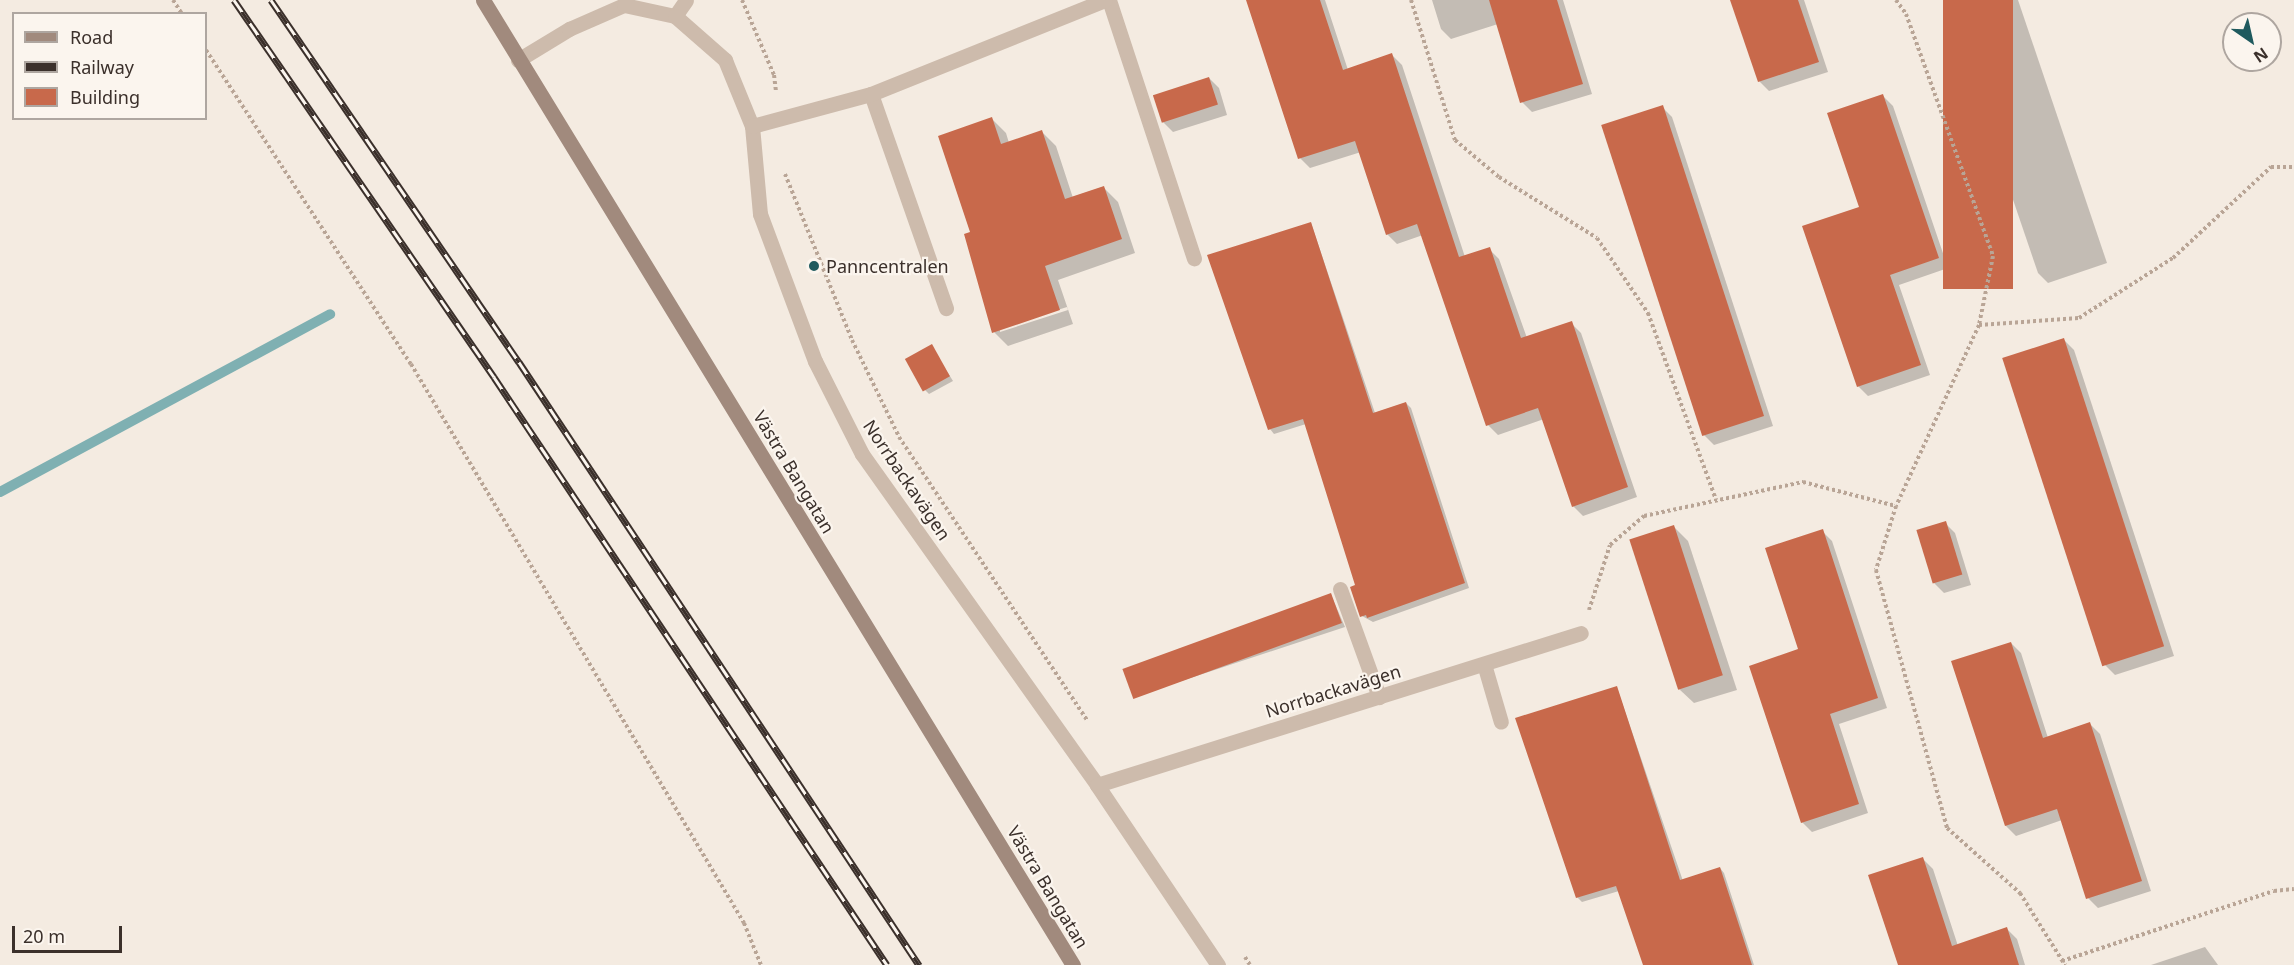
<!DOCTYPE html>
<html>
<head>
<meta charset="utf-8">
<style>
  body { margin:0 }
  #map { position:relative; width:2294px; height:965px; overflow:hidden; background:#f4ebe1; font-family:"Noto Sans",sans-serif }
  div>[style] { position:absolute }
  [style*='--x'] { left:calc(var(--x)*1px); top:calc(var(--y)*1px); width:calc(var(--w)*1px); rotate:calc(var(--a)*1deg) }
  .shadow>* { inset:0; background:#0003 }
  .stream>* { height:10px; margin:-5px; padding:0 5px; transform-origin:5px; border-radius:5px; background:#7fb0b2 }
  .building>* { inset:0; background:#c8694b; transform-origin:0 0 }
  .path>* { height:4px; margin-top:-2px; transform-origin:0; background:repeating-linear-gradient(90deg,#b9a596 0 3px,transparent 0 6px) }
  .street>* { height:15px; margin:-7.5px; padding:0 7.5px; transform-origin:7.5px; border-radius:7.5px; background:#cdbbac }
  .secondary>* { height:15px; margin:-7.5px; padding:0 7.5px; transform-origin:7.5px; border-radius:7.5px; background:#a18a7d }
  .rail>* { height:7px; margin-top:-3.5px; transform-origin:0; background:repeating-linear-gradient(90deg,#fbf5ee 0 14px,#3b302b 0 28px); box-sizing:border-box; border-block:2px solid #3b302b }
  .dots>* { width:16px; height:16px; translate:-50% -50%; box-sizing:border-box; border:3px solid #fbf5ee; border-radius:50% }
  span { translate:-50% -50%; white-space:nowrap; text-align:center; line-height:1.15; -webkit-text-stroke:4.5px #fbf5ee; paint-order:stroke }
  .poi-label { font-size:18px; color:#3b302b }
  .left { translate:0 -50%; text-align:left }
  .street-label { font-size:18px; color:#3b302b }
  .legend { position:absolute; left:12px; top:12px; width:195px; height:108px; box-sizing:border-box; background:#fbf5ee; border:2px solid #aea6a0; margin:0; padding:8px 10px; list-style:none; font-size:18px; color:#3b302b }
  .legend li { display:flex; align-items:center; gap:12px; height:30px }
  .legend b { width:30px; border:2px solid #aea6a0 }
  .north { position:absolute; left:2222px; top:12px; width:60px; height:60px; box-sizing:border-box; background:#fbf5ee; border:2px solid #aea6a0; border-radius:50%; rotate:146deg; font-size:16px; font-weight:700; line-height:24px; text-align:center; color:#3b302b }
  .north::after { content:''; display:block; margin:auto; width:21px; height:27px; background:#1f5a5e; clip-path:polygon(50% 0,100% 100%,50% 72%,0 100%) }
  .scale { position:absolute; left:12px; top:926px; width:110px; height:27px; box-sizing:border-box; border:3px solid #3b302b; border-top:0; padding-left:8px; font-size:18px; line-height:21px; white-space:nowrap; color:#3b302b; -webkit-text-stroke:4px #fbf5ee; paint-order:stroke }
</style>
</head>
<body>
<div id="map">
  <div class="shadow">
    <div style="clip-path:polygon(1254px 0,1325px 0,1348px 70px,1392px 55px,1402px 65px,1465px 257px,1489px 249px,1499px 259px,1527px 338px,1571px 323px,1581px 333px,1637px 497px,1583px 516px,1573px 506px,1544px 419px,1498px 435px,1488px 425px,1423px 235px,1397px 244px,1387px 234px,1361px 152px,1310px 168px,1300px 158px)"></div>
    <div style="clip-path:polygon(1432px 0,1563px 0,1592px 94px,1532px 112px,1522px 102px,1498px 24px,1451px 39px,1441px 29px)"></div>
    <div style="clip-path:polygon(1732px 0,1804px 0,1828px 72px,1769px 91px,1759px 81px)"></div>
    <div style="clip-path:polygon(1945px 0,2018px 0,2107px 263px,2048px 283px,2038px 273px)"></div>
    <div style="clip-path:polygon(1209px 78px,1219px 88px,1227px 115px,1173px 132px,1163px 122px)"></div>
    <div style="clip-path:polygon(1883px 96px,1893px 106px,1948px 268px,1899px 285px,1930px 375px,1868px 396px,1858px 386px)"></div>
    <div style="clip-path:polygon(1662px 107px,1672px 117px,1773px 426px,1714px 445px,1704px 435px)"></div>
    <div style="clip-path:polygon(evenodd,992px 119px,1006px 133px,1009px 143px,1042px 132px,1056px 146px,1073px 198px,1104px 188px,1118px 202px,1135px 253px,1058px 280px,1073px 324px,1008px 346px,994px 332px,972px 233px,992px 119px,1067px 307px,1068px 310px,1000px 332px,1000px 328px,1067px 307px)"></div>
    <div style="clip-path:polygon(1311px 223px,1375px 413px,1406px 403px,1411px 408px,1469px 588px,1373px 622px,1362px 616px,1357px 586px,1306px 424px,1274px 434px,1270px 429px)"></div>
    <div style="clip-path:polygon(2064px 340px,2074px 350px,2174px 656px,2115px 675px,2105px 665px)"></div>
    <div style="clip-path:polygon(931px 346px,953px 381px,929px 394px,925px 390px)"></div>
    <div style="clip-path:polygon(1945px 523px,1955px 533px,1971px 585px,1944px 593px,1934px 583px)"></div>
    <div style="clip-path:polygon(1673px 526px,1688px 541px,1737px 690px,1694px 703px,1679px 689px)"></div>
    <div style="clip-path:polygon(1822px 531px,1832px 541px,1887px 708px,1839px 724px,1868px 813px,1812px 832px,1802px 822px,1800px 650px)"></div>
    <div style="clip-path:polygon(1331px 595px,1345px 627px,1136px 696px,1131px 691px)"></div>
    <div style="clip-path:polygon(2011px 643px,2021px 653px,2048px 738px,2090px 724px,2100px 734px,2151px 891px,2098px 908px,2088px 898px,2062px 820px,2016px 836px,2006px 826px,1953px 662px)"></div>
    <div style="clip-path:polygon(1617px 688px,1683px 881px,1720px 868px,1724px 873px,1754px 965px,1644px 965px,1619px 891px,1582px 902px,1577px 897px)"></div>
    <div style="clip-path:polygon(1923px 859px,1933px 869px,1958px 946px,2007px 929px,2017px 939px,2025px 965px,1900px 965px)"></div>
    <div style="clip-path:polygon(2205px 947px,2218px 965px,2151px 965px)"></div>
  </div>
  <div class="stream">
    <div style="--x:0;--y:492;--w:375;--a:-28.3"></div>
  </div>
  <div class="building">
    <div style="clip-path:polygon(1246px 0,1320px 0,1343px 70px,1392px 53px,1459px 257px,1490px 247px,1521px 338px,1572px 321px,1628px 487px,1572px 507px,1538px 408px,1486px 426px,1417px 224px,1386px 235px,1355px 141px,1298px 159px)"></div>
    <div style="clip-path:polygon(1489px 0,1557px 0,1583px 84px,1520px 103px)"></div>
    <div style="clip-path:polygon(1730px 0,1798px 0,1819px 62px,1758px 82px)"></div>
    <div style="left:1943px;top:0;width:70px;height:289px"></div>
    <div style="left:1209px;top:77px;width:29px;height:59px;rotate:72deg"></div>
    <div style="clip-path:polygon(1883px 94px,1939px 258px,1890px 275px,1921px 365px,1857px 387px,1802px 226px,1859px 207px,1827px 113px)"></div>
    <div style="left:1663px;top:105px;width:327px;height:65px;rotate:72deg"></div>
    <div style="clip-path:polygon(992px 117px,1001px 144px,1042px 130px,1065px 199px,1104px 186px,1122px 239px,1045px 266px,1060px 310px,992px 333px,964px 234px,970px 232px,938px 136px)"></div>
    <div style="clip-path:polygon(1311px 222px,1373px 413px,1406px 402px,1465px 583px,1367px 618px,1366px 615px,1360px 617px,1350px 587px,1355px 585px,1303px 419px,1268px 430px,1207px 255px)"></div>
    <div style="left:2064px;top:338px;width:324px;height:65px;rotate:72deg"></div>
    <div style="left:932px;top:344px;width:37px;height:31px;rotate:61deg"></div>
    <div style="left:1946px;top:521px;width:56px;height:31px;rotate:73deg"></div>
    <div style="left:1674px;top:525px;width:158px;height:47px;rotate:72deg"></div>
    <div style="clip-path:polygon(1823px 529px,1878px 698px,1830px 714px,1859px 804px,1801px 823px,1749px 666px,1798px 649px,1765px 548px)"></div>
    <div style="left:1331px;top:593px;width:32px;height:222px;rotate:70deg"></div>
    <div style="clip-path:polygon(2011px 642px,2043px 738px,2090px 722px,2142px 881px,2086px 899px,2057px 809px,2005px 826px,1951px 661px)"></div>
    <div style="clip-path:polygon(1617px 686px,1680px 880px,1720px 867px,1752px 965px,1643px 965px,1616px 886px,1576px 898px,1515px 718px)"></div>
    <div style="clip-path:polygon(1923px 857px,1952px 946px,2007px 927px,2019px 965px,1898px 965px,1868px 875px)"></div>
  </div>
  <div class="path">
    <div style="--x:173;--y:0;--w:17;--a:57"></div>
    <div style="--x:742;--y:0;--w:82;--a:66.9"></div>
    <div style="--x:774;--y:75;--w:17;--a:83"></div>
    <div style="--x:1411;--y:0;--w:147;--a:72.6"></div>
    <div style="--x:1455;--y:140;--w:57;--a:40.1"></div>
    <div style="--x:1499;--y:177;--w:115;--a:31.9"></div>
    <div style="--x:1597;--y:238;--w:91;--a:55.8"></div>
    <div style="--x:1648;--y:313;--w:199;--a:70"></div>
    <div style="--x:1896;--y:0;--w:17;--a:54"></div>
    <div style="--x:1906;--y:14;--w:257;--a:70.2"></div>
    <div style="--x:1993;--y:256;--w:70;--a:101.5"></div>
    <div style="--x:1979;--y:325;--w:199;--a:114.6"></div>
    <div style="--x:1896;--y:506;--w:67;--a:107.4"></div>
    <div style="--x:1876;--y:570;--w:268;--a:74.6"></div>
    <div style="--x:1947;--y:828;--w:98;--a:41.7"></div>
    <div style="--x:2020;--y:893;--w:85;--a:58"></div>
    <div style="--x:206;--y:50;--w:375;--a:56.9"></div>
    <div style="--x:411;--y:364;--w:651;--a:59.22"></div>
    <div style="--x:744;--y:923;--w:45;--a:68"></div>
    <div style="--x:785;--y:174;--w:179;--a:68"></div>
    <div style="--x:852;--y:340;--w:108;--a:64.1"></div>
    <div style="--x:899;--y:437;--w:341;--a:56.4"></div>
    <div style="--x:1979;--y:325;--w:100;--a:-4"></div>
    <div style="--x:2079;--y:318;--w:112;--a:-32.6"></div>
    <div style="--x:2173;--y:258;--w:134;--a:-42.9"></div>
    <div style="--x:2271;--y:167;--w:23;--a:0"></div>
    <div style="--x:1589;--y:610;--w:68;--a:-72.1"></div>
    <div style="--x:1610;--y:545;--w:45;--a:-40.5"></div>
    <div style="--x:1644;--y:516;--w:163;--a:-12.1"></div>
    <div style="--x:1803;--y:482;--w:96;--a:14.5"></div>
    <div style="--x:1245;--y:957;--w:9;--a:58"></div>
    <div style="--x:2062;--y:961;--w:223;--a:-18.3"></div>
    <div style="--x:2274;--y:891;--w:20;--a:-6"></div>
  </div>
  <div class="street">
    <div style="--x:1109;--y:0;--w:272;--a:71.8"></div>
    <div style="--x:675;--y:16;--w:19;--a:-55"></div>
    <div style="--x:518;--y:60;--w:60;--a:-31.3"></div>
    <div style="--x:569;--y:29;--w:60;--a:-23.6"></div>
    <div style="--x:624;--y:5;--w:52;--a:12.2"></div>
    <div style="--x:675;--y:16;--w:67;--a:41.3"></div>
    <div style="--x:725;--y:60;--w:71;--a:67.8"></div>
    <div style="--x:752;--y:126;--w:88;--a:84.8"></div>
    <div style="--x:760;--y:214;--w:157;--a:69.5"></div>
    <div style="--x:815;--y:361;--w:104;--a:63.2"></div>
    <div style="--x:862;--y:454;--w:406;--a:54.6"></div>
    <div style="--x:1097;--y:785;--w:217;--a:56.1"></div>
    <div style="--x:871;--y:94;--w:227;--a:70.7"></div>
    <div style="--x:752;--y:126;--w:123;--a:-15.1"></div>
    <div style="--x:871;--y:94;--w:252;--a:-21.9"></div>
    <div style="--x:1340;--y:589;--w:115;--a:70.1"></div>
    <div style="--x:1484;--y:664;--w:60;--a:73.7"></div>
    <div style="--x:1097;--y:785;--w:507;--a:-17.43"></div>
  </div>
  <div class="secondary">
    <div style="--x:483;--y:0;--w:1131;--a:58.56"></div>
  </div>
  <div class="rail">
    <div style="--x:234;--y:0;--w:458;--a:55.4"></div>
    <div style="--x:494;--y:377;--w:707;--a:56.24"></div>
    <div style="--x:271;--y:0;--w:439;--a:55.6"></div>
    <div style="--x:519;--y:362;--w:724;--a:56.44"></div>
  </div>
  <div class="dots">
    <div style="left:814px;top:266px;background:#1f5a5e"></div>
  </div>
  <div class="poi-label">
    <span class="left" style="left:826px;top:266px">Panncentralen</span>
  </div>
  <div class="street-label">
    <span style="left:794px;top:472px;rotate:59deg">Västra Bangatan</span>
    <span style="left:907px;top:480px;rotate:56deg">Norrbackavägen</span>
    <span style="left:1333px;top:691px;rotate:-17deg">Norrbackavägen</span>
    <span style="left:1048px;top:887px;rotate:59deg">Västra Bangatan</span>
  </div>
  <ul class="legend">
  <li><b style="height:8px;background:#a18a7d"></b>Road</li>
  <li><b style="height:8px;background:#3b302b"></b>Railway</li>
  <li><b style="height:16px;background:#c8694b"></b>Building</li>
  </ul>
  <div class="north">N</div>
  <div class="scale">20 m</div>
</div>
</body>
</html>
